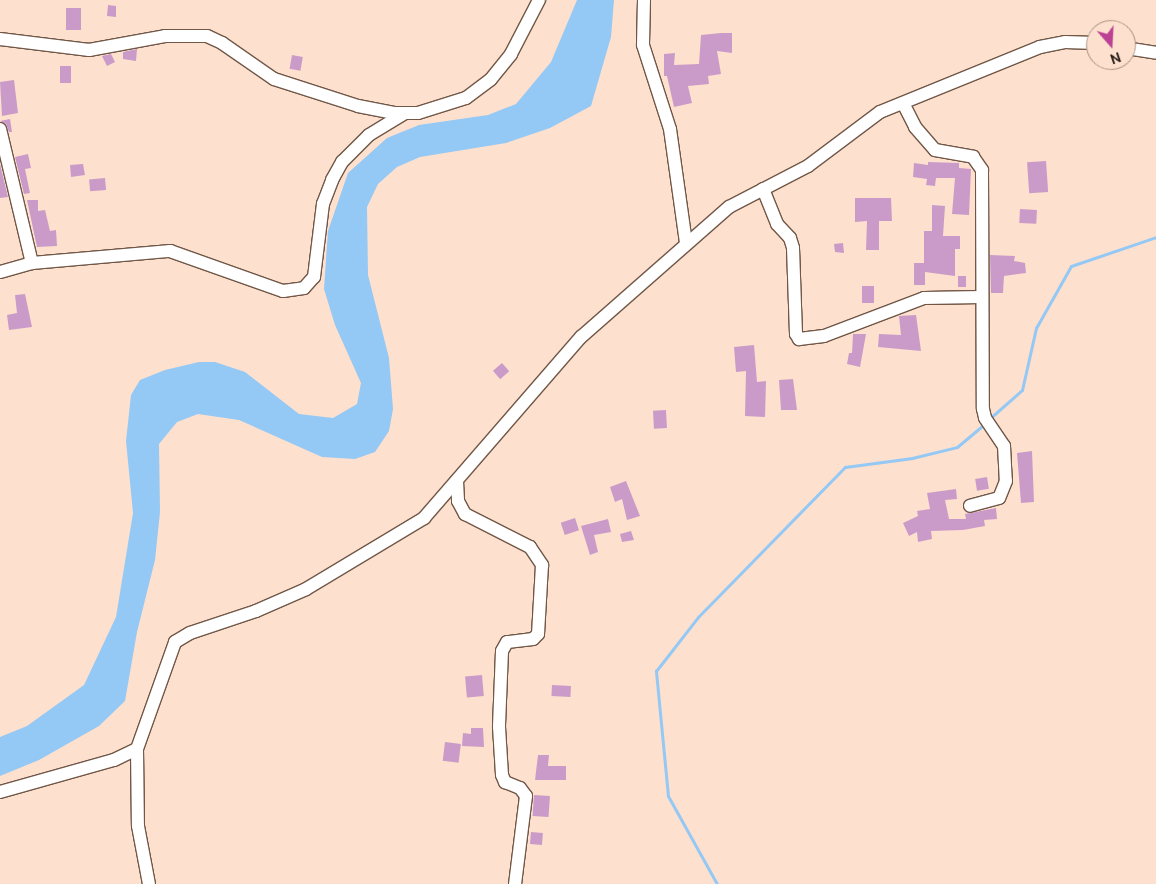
<!DOCTYPE html>
<html>
<head>
<meta charset="utf-8">
<style>
  body { margin:0 }
  #map { position:relative; width:1156px; height:884px; overflow:hidden; background:#fee0ce; font-family:Ubuntu,sans-serif }
  div>[style] { position:absolute }
  [style*='--x'] { left:calc(var(--x)*1px); top:calc(var(--y)*1px); width:calc(var(--w)*1px); rotate:calc(var(--a)*1deg) }
  .water>* { inset:0; background:#94c8f5 }
  .stream>* { height:3px; margin:-1.5px; padding:0 1.5px; transform-origin:1.5px; border-radius:1.5px; background:#94c8f5 }
  .building>* { inset:0; background:#ca9bc9; transform-origin:0 0 }
  .roads { filter:drop-shadow(1px 0 #705747) drop-shadow(-1px 0 #705747) drop-shadow(0 1px #705747) drop-shadow(0 -1px #705747) }
  .minor>* { height:12px; margin:-6px; padding:0 6px; transform-origin:6px; border-radius:6px; background:#fff }
  span { translate:-50% -50%; white-space:nowrap; text-align:center; line-height:1.15; -webkit-text-stroke:4px #fee0ce; paint-order:stroke }
  .north { position:absolute; left:1086px; top:20px; width:50px; height:50px; box-sizing:border-box; background:#fee0ce; border:1px solid #a99386; border-radius:50%; rotate:161deg; font-size:14px; font-weight:700; line-height:20px; text-align:center; color:#2a2019 }
  .north::after { content:''; display:block; margin:auto; width:18px; height:22px; background:#bb4295; clip-path:polygon(50% 0,100% 100%,50% 72%,0 100%) }
</style>
</head>
<body>
<div id="map">
  <div class="water">
    <div style="clip-path:polygon(577px 0,614px 0,611px 37px,591px 106px,550px 128px,506px 143px,420px 157px,397px 167px,378px 184px,367px 207px,368px 275px,389px 358px,393px 409px,389px 431px,375px 452px,355px 459px,322px 457px,239px 420px,198px 414px,177px 422px,159px 444px,160px 512px,155px 560px,137px 632px,125px 701px,99px 726px,39px 760px,0 776px,0 737px,27px 726px,84px 685px,116px 617px,133px 513px,126px 441px,131px 395px,140px 380px,165px 370px,199px 362px,215px 362px,245px 372px,299px 414px,333px 418px,357px 404px,361px 383px,335px 325px,324px 289px,328px 231px,348px 173px,387px 138px,419px 125px,488px 115px,516px 104px,551px 62px)"></div>
  </div>
  <div class="stream">
    <div style="--x:989;--y:419;--w:44;--a:-41.3"></div>
    <div style="--x:1022;--y:390;--w:64;--a:-77.3"></div>
    <div style="--x:1036;--y:328;--w:71;--a:-60.6"></div>
    <div style="--x:1071;--y:266;--w:90;--a:-18.8"></div>
    <div style="--x:717;--y:884;--w:101;--a:-119.1"></div>
    <div style="--x:668;--y:796;--w:126;--a:-95.5"></div>
    <div style="--x:656;--y:671;--w:68;--a:-52.1"></div>
    <div style="--x:698;--y:617;--w:210;--a:-45.6"></div>
    <div style="--x:845;--y:467;--w:68;--a:-7.7"></div>
    <div style="--x:912;--y:458;--w:46;--a:-13.7"></div>
    <div style="--x:957;--y:447;--w:35;--a:-40"></div>
  </div>
  <div class="building">
    <div style="clip-path:polygon(108px 5px,116px 6px,116px 17px,107px 16px)"></div>
    <div style="left:66px;top:8px;width:15px;height:22px"></div>
    <div style="clip-path:polygon(721px 33px,732px 33px,732px 53px,717px 51px,721px 74px,708px 76px,709px 84px,688px 86px,692px 103px,674px 107px,667px 76px,664px 76px,664px 54px,675px 53px,674px 65px,699px 64px,701px 35px)"></div>
    <div style="clip-path:polygon(137px 49px,136px 61px,123px 59px,123px 52px)"></div>
    <div style="clip-path:polygon(111px 54px,115px 62px,107px 66px,102px 56px)"></div>
    <div style="left:292px;top:55px;width:11px;height:14px;rotate:10deg"></div>
    <div style="left:60px;top:66px;width:11px;height:17px"></div>
    <div style="clip-path:polygon(14px 80px,18px 113px,2px 116px,0 82px)"></div>
    <div style="clip-path:polygon(10px 119px,12px 132px,9px 132px,6px 124px,0 121px)"></div>
    <div style="clip-path:polygon(28px 154px,31px 168px,25px 169px,30px 193px,24px 194px,15px 157px)"></div>
    <div style="left:1046px;top:161px;width:31px;height:19px;rotate:86deg"></div>
    <div style="clip-path:polygon(928px 162px,959px 163px,959px 168px,971px 169px,969px 215px,952px 214px,955px 178px,936px 178px,935px 186px,926px 185px,927px 179px,913px 177px,914px 163px,928px 165px)"></div>
    <div style="clip-path:polygon(0 164px,8px 197px,0 198px)"></div>
    <div style="clip-path:polygon(83px 164px,85px 175px,71px 177px,70px 165px)"></div>
    <div style="left:105px;top:178px;width:12px;height:16px;rotate:85deg"></div>
    <div style="clip-path:polygon(855px 198px,891px 198px,892px 221px,879px 221px,879px 250px,866px 250px,867px 221px,855px 222px)"></div>
    <div style="clip-path:polygon(27px 200px,38px 200px,38px 211px,45px 210px,50px 231px,56px 230px,57px 246px,37px 247px)"></div>
    <div style="clip-path:polygon(932px 205px,945px 206px,943px 236px,960px 236px,960px 249px,955px 249px,955px 276px,925px 272px,925px 285px,914px 285px,914px 263px,924px 263px,924px 231px,932px 231px)"></div>
    <div style="left:1020px;top:209px;width:17px;height:14px;rotate:3deg"></div>
    <div style="clip-path:polygon(843px 243px,844px 253px,835px 252px,834px 244px)"></div>
    <div style="clip-path:polygon(990px 255px,1015px 256px,1014px 261px,1025px 263px,1026px 273px,1004px 276px,1003px 293px,991px 293px)"></div>
    <div style="left:958px;top:276px;width:8px;height:11px"></div>
    <div style="left:862px;top:286px;width:12px;height:17px"></div>
    <div style="clip-path:polygon(25px 294px,32px 327px,9px 330px,7px 315px,17px 313px,15px 295px)"></div>
    <div style="clip-path:polygon(916px 315px,921px 351px,878px 347px,879px 334px,901px 335px,899px 316px)"></div>
    <div style="clip-path:polygon(853px 334px,866px 334px,860px 367px,847px 364px,849px 353px,852px 353px)"></div>
    <div style="clip-path:polygon(754px 345px,757px 382px,766px 381px,765px 417px,745px 416px,746px 371px,736px 372px,734px 347px)"></div>
    <div style="left:502px;top:363px;width:11px;height:12px;rotate:49deg"></div>
    <div style="clip-path:polygon(793px 379px,797px 410px,781px 410px,779px 380px)"></div>
    <div style="left:666px;top:410px;width:18px;height:13px;rotate:87deg"></div>
    <div style="clip-path:polygon(1032px 451px,1034px 502px,1021px 503px,1017px 453px)"></div>
    <div style="left:987px;top:477px;width:12px;height:12px;rotate:81deg"></div>
    <div style="clip-path:polygon(626px 481px,640px 516px,627px 520px,622px 499px,615px 502px,610px 487px)"></div>
    <div style="clip-path:polygon(956px 489px,957px 499px,945px 500px,949px 519px,966px 519px,965px 514px,996px 508px,997px 519px,984px 520px,985px 526px,963px 530px,931px 531px,932px 539px,918px 542px,917px 532px,909px 536px,903px 523px,918px 516px,917px 511px,930px 509px,927px 493px)"></div>
    <div style="left:575px;top:518px;width:13px;height:15px;rotate:72deg"></div>
    <div style="clip-path:polygon(608px 519px,611px 532px,594px 535px,598px 552px,590px 555px,581px 526px)"></div>
    <div style="clip-path:polygon(631px 531px,634px 540px,622px 542px,620px 534px)"></div>
    <div style="left:482px;top:675px;width:21px;height:17px;rotate:85deg"></div>
    <div style="left:552px;top:685px;width:19px;height:11px;rotate:3deg"></div>
    <div style="clip-path:polygon(471px 728px,483px 728px,484px 747px,462px 746px,463px 733px,471px 734px)"></div>
    <div style="left:445px;top:742px;width:16px;height:19px;rotate:7deg"></div>
    <div style="clip-path:polygon(538px 755px,549px 755px,548px 766px,566px 766px,566px 780px,535px 780px)"></div>
    <div style="left:534px;top:795px;width:16px;height:21px;rotate:4deg"></div>
    <div style="left:531px;top:832px;width:12px;height:12px;rotate:5deg"></div>
  </div>
  <div class="roads">
    <div class="minor">
      <div style="--x:644;--y:0;--w:45;--a:91.3"></div>
      <div style="--x:643;--y:45;--w:88;--a:72.2"></div>
      <div style="--x:670;--y:129;--w:115;--a:82"></div>
      <div style="--x:0;--y:39;--w:90;--a:7"></div>
      <div style="--x:89;--y:50;--w:77;--a:-10.4"></div>
      <div style="--x:165;--y:36;--w:42;--a:0"></div>
      <div style="--x:207;--y:36;--w:17;--a:25"></div>
      <div style="--x:222;--y:43;--w:63;--a:34.7"></div>
      <div style="--x:274;--y:79;--w:88;--a:17.8"></div>
      <div style="--x:358;--y:106;--w:38;--a:11"></div>
      <div style="--x:395;--y:113;--w:23;--a:0"></div>
      <div style="--x:418;--y:113;--w:50;--a:-17.4"></div>
      <div style="--x:466;--y:98;--w:31;--a:-37"></div>
      <div style="--x:491;--y:79;--w:32;--a:-51"></div>
      <div style="--x:511;--y:54;--w:61;--a:-62.6"></div>
      <div style="--x:1126;--y:48;--w:30;--a:9"></div>
      <div style="--x:903;--y:103;--w:27;--a:63"></div>
      <div style="--x:915;--y:127;--w:30;--a:49"></div>
      <div style="--x:935;--y:150;--w:39;--a:10"></div>
      <div style="--x:973;--y:157;--w:16;--a:55"></div>
      <div style="--x:982;--y:170;--w:239;--a:89.8"></div>
      <div style="--x:983;--y:409;--w:9;--a:77"></div>
      <div style="--x:985;--y:418;--w:34;--a:56"></div>
      <div style="--x:1004;--y:446;--w:35;--a:87"></div>
      <div style="--x:1006;--y:481;--w:18;--a:112"></div>
      <div style="--x:999;--y:498;--w:30;--a:165"></div>
      <div style="--x:0;--y:129;--w:138;--a:76.6"></div>
      <div style="--x:32;--y:263;--w:33;--a:164"></div>
      <div style="--x:763;--y:189;--w:38;--a:68"></div>
      <div style="--x:777;--y:224;--w:19;--a:47"></div>
      <div style="--x:790;--y:238;--w:10;--a:73"></div>
      <div style="--x:793;--y:248;--w:86;--a:88"></div>
      <div style="--x:796;--y:334;--w:6;--a:59"></div>
      <div style="--x:799;--y:339;--w:25;--a:-7"></div>
      <div style="--x:824;--y:336;--w:107;--a:-20.8"></div>
      <div style="--x:924;--y:298;--w:57;--a:-1"></div>
      <div style="--x:32;--y:263;--w:139;--a:-5"></div>
      <div style="--x:170;--y:251;--w:120;--a:19.5"></div>
      <div style="--x:283;--y:291;--w:21;--a:-8"></div>
      <div style="--x:304;--y:288;--w:15;--a:-48"></div>
      <div style="--x:314;--y:277;--w:74;--a:-83"></div>
      <div style="--x:323;--y:204;--w:26;--a:-69"></div>
      <div style="--x:332;--y:180;--w:21;--a:-61"></div>
      <div style="--x:342;--y:162;--w:38;--a:-45"></div>
      <div style="--x:369;--y:135;--w:42;--a:-31.4"></div>
      <div style="--x:457;--y:481;--w:20;--a:87"></div>
      <div style="--x:458;--y:501;--w:15;--a:62"></div>
      <div style="--x:465;--y:514;--w:73;--a:26.9"></div>
      <div style="--x:530;--y:547;--w:22;--a:56"></div>
      <div style="--x:542;--y:565;--w:69;--a:93.3"></div>
      <div style="--x:538;--y:634;--w:7;--a:135"></div>
      <div style="--x:533;--y:639;--w:26;--a:173"></div>
      <div style="--x:507;--y:642;--w:10;--a:119"></div>
      <div style="--x:502;--y:651;--w:76;--a:92.3"></div>
      <div style="--x:499;--y:727;--w:48;--a:86.4"></div>
      <div style="--x:502;--y:775;--w:8;--a:67"></div>
      <div style="--x:505;--y:782;--w:16;--a:22"></div>
      <div style="--x:520;--y:788;--w:10;--a:53"></div>
      <div style="--x:526;--y:796;--w:89;--a:97.1"></div>
      <div style="--x:137;--y:749;--w:77;--a:89.3"></div>
      <div style="--x:138;--y:826;--w:59;--a:79.3"></div>
      <div style="--x:0;--y:792;--w:118;--a:-15.7"></div>
      <div style="--x:114;--y:760;--w:25;--a:-26"></div>
      <div style="--x:137;--y:749;--w:114;--a:-70.4"></div>
      <div style="--x:175;--y:642;--w:17;--a:-31"></div>
      <div style="--x:190;--y:633;--w:70;--a:-18.4"></div>
      <div style="--x:256;--y:611;--w:55;--a:-23.7"></div>
      <div style="--x:306;--y:589;--w:138;--a:-31"></div>
      <div style="--x:424;--y:518;--w:240;--a:-49.1"></div>
      <div style="--x:581;--y:337;--w:197;--a:-41.3"></div>
      <div style="--x:729;--y:207;--w:89;--a:-27.4"></div>
      <div style="--x:808;--y:166;--w:90;--a:-36.9"></div>
      <div style="--x:880;--y:112;--w:173;--a:-22.1"></div>
      <div style="--x:1040;--y:47;--w:25;--a:-11"></div>
      <div style="--x:1065;--y:42;--w:31;--a:2"></div>
    </div>
  </div>
  <div class="north">N</div>
</div>
</body>
</html>
